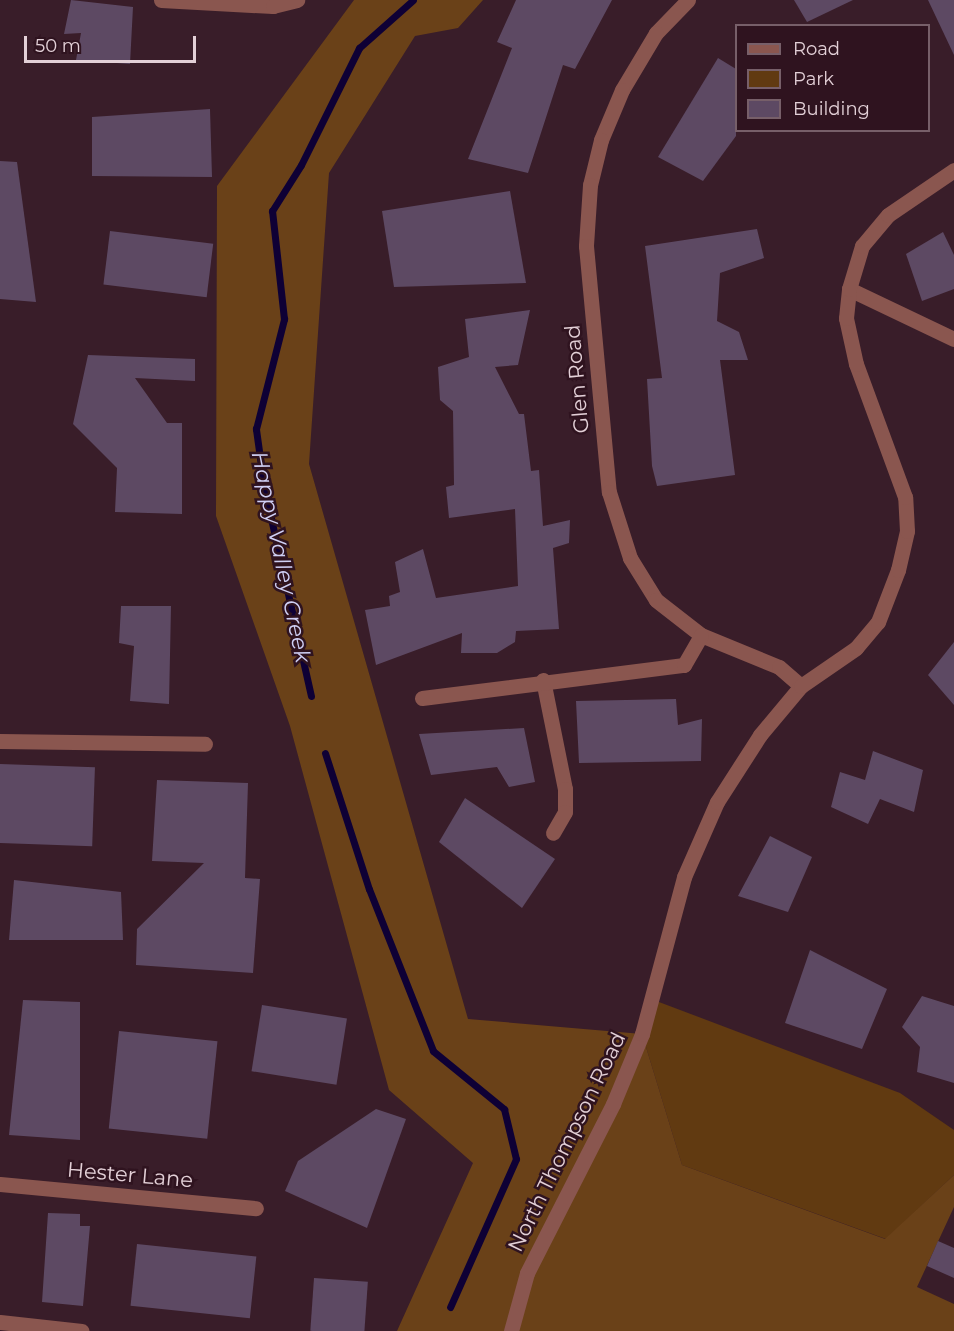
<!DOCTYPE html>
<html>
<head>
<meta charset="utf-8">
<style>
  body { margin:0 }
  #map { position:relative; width:954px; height:1331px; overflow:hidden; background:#391d29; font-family:Montserrat,sans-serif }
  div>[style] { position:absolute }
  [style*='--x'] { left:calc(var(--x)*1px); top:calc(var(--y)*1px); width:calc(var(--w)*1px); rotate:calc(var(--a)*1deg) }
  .green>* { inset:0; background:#613a11 }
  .forest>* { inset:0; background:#6a4118 }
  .stream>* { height:7px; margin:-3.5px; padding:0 3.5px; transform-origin:3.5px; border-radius:3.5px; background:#0e0035 }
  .building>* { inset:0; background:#5d4963; transform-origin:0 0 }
  .minor>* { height:15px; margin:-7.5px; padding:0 7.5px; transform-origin:7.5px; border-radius:7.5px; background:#8a564f }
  span { translate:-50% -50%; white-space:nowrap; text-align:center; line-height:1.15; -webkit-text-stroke:5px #2f131f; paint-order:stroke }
  .street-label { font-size:21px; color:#e3d0d7 }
  .water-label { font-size:22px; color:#cfcff4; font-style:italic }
  .legend { position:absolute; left:735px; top:24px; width:195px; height:108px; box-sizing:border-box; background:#2f131f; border:2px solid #775f69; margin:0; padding:8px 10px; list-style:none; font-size:18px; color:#e3d0d7 }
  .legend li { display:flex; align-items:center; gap:12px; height:30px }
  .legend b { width:30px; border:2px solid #775f69 }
  .scale { position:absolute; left:24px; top:36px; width:172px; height:27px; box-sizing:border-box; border:3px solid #e3d0d7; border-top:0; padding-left:8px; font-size:18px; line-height:21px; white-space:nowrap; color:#e3d0d7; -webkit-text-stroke:4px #2f131f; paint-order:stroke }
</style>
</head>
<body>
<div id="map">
  <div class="green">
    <div style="clip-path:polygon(651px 999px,900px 1093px,954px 1130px,954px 1175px,886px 1239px,682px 1165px,642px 1034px)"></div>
  </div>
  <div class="forest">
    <div style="clip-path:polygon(354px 0,483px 0,458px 28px,415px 36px,329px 173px,309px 464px,468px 1019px,642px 1034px,682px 1165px,885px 1239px,954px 1175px,954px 1207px,917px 1287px,954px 1304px,954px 1331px,397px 1331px,473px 1163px,389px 1090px,290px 726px,216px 516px,217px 186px)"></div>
  </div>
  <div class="stream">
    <div style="--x:311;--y:696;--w:214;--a:-102.7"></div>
    <div style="--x:264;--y:487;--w:59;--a:-97.9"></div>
    <div style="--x:256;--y:429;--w:114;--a:-75.7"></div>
    <div style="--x:284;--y:319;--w:109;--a:-96.3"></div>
    <div style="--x:272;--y:211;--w:54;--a:-57.8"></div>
    <div style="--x:301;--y:165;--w:131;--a:-63.6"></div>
    <div style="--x:359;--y:48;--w:72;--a:-41.6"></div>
    <div style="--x:325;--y:753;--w:143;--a:72.1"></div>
    <div style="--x:369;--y:889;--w:174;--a:68.4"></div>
    <div style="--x:433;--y:1051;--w:92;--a:39.2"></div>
    <div style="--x:504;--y:1109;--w:51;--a:76.5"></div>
    <div style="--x:516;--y:1159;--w:162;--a:114"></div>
  </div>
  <div class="building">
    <div style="clip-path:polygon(71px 0,133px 7px,130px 64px,76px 60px,81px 33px,64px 34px)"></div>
    <div style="clip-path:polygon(516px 0,612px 0,575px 69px,563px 65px,528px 173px,468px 159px,512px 48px,497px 42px)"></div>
    <div style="clip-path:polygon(794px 0,853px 0,807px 22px)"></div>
    <div style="clip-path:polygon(928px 0,954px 0,954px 55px)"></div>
    <div style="clip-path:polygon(718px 58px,736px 69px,736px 136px,703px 181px,658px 157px)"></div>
    <div style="clip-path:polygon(210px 109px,212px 177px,92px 176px,92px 117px)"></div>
    <div style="clip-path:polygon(0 161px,17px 162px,36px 302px,0 299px)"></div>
    <div style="clip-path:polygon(510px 191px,526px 283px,394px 287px,382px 211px)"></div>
    <div style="clip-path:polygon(757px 229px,764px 258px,720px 273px,717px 321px,739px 332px,748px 360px,720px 360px,735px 475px,657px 486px,652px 466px,647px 379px,662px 378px,645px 246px)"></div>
    <div style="left:110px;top:231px;width:104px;height:54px;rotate:7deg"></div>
    <div style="clip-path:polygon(943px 232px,954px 255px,954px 289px,922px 301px,906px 254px)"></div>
    <div style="clip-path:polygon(530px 310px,518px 365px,495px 367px,519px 414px,524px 414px,531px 471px,539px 470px,543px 526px,570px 520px,569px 543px,553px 548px,559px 629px,516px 631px,515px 642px,497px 653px,461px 653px,462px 633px,376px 665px,365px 610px,390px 606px,389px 596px,400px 592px,395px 562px,423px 549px,436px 598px,518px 586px,515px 509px,449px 518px,446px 487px,454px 485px,453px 411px,440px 400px,438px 367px,469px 357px,465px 319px)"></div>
    <div style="clip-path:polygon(88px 355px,195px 359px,195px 381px,135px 378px,167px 423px,182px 423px,182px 514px,115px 512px,117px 468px,73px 424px)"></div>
    <div style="clip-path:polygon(121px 606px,171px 606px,169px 704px,130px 701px,134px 646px,119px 643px)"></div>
    <div style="clip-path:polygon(954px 642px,954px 705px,928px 675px)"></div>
    <div style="clip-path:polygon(676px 699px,678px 725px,702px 719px,701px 761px,579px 763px,576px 701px)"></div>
    <div style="clip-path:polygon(524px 728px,535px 782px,509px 787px,497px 767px,431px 775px,419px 734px)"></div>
    <div style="clip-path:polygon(873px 751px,923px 770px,914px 812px,880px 799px,868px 824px,831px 807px,840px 772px,865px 780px)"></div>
    <div style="left:0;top:764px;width:95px;height:79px;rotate:2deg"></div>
    <div style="clip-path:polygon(157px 780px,248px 783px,245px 878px,260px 879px,253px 973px,136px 965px,137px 929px,204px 863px,152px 861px)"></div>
    <div style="clip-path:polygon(465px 798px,555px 859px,522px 908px,439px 842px)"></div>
    <div style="clip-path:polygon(770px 836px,812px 857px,788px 912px,738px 896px)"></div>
    <div style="clip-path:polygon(14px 880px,121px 892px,123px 940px,9px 940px)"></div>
    <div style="clip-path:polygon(810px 950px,887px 989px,862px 1049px,785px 1023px)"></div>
    <div style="clip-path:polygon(922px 996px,954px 1006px,954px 1083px,917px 1072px,920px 1047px,902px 1027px)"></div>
    <div style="clip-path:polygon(23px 1000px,80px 1002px,80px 1140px,9px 1135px)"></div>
    <div style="left:262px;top:1005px;width:86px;height:67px;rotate:9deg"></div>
    <div style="left:119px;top:1031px;width:99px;height:98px;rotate:6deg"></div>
    <div style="clip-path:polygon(376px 1109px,406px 1119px,367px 1228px,285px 1191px,298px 1161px)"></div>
    <div style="clip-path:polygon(48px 1213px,80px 1214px,80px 1226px,90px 1226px,83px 1306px,42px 1302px)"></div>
    <div style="clip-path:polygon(938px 1241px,954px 1248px,954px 1278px,927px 1266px)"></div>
    <div style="left:137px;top:1244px;width:120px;height:62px;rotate:6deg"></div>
    <div style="left:314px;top:1278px;width:54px;height:53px;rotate:4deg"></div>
  </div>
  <div class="minor">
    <div style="--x:161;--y:0;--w:112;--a:3.1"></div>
    <div style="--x:273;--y:6;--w:25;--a:-14"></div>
    <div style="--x:688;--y:0;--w:46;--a:134.1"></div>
    <div style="--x:656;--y:33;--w:66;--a:120.8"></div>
    <div style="--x:622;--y:90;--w:54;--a:112.8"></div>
    <div style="--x:601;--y:140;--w:46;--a:103.7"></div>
    <div style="--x:590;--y:185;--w:61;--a:93.8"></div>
    <div style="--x:586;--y:246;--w:247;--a:84.7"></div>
    <div style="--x:609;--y:492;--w:69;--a:72.3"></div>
    <div style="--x:630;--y:558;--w:49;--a:58.2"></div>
    <div style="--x:656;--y:600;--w:57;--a:37.9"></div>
    <div style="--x:701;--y:635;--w:84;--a:22.3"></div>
    <div style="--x:779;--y:667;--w:29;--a:41"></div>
    <div style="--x:849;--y:289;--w:116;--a:25.5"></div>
    <div style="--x:543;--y:680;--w:111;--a:78.6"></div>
    <div style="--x:565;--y:789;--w:23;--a:90"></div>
    <div style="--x:565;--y:812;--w:24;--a:120"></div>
    <div style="--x:422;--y:698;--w:264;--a:-7.2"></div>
    <div style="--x:684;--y:665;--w:34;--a:-60"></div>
    <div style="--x:0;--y:741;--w:205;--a:0.8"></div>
    <div style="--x:0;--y:1184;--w:257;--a:5.4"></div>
    <div style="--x:0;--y:1322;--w:82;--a:6.3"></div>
    <div style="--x:511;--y:1331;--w:60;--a:-74.6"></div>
    <div style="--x:527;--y:1273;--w:190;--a:-63"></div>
    <div style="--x:613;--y:1104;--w:76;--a:-67.5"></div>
    <div style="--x:642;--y:1034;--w:163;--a:-75"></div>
    <div style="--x:684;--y:877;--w:82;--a:-66.3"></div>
    <div style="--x:717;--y:802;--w:80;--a:-57.3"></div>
    <div style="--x:760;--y:735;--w:64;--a:-50.1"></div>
    <div style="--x:801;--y:686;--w:67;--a:-34.6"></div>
    <div style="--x:856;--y:648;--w:34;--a:-50"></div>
    <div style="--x:878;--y:622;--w:56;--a:-69"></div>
    <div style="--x:898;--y:570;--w:40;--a:-77"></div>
    <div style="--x:907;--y:531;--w:34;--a:-93"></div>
    <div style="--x:905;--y:497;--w:142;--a:-110.2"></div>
    <div style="--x:856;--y:364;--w:47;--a:-102.3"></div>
    <div style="--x:846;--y:318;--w:29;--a:-84"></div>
    <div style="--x:849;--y:289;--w:45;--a:-73.2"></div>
    <div style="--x:862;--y:246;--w:40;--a:-50"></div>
    <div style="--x:888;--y:215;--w:80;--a:-34.3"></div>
  </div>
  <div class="street-label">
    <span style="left:577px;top:379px;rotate:-95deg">Glen Road</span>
    <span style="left:567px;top:1142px;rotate:-64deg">North Thompson Road</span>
    <span style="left:130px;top:1175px;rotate:5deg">Hester Lane</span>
  </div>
  <div class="water-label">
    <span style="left:281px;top:557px;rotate:78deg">Happy Valley Creek</span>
  </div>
  <ul class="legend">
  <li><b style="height:8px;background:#8a564f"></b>Road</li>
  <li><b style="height:16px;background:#613a11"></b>Park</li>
  <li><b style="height:16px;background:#5d4963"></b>Building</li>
  </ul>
  <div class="scale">50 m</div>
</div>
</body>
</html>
